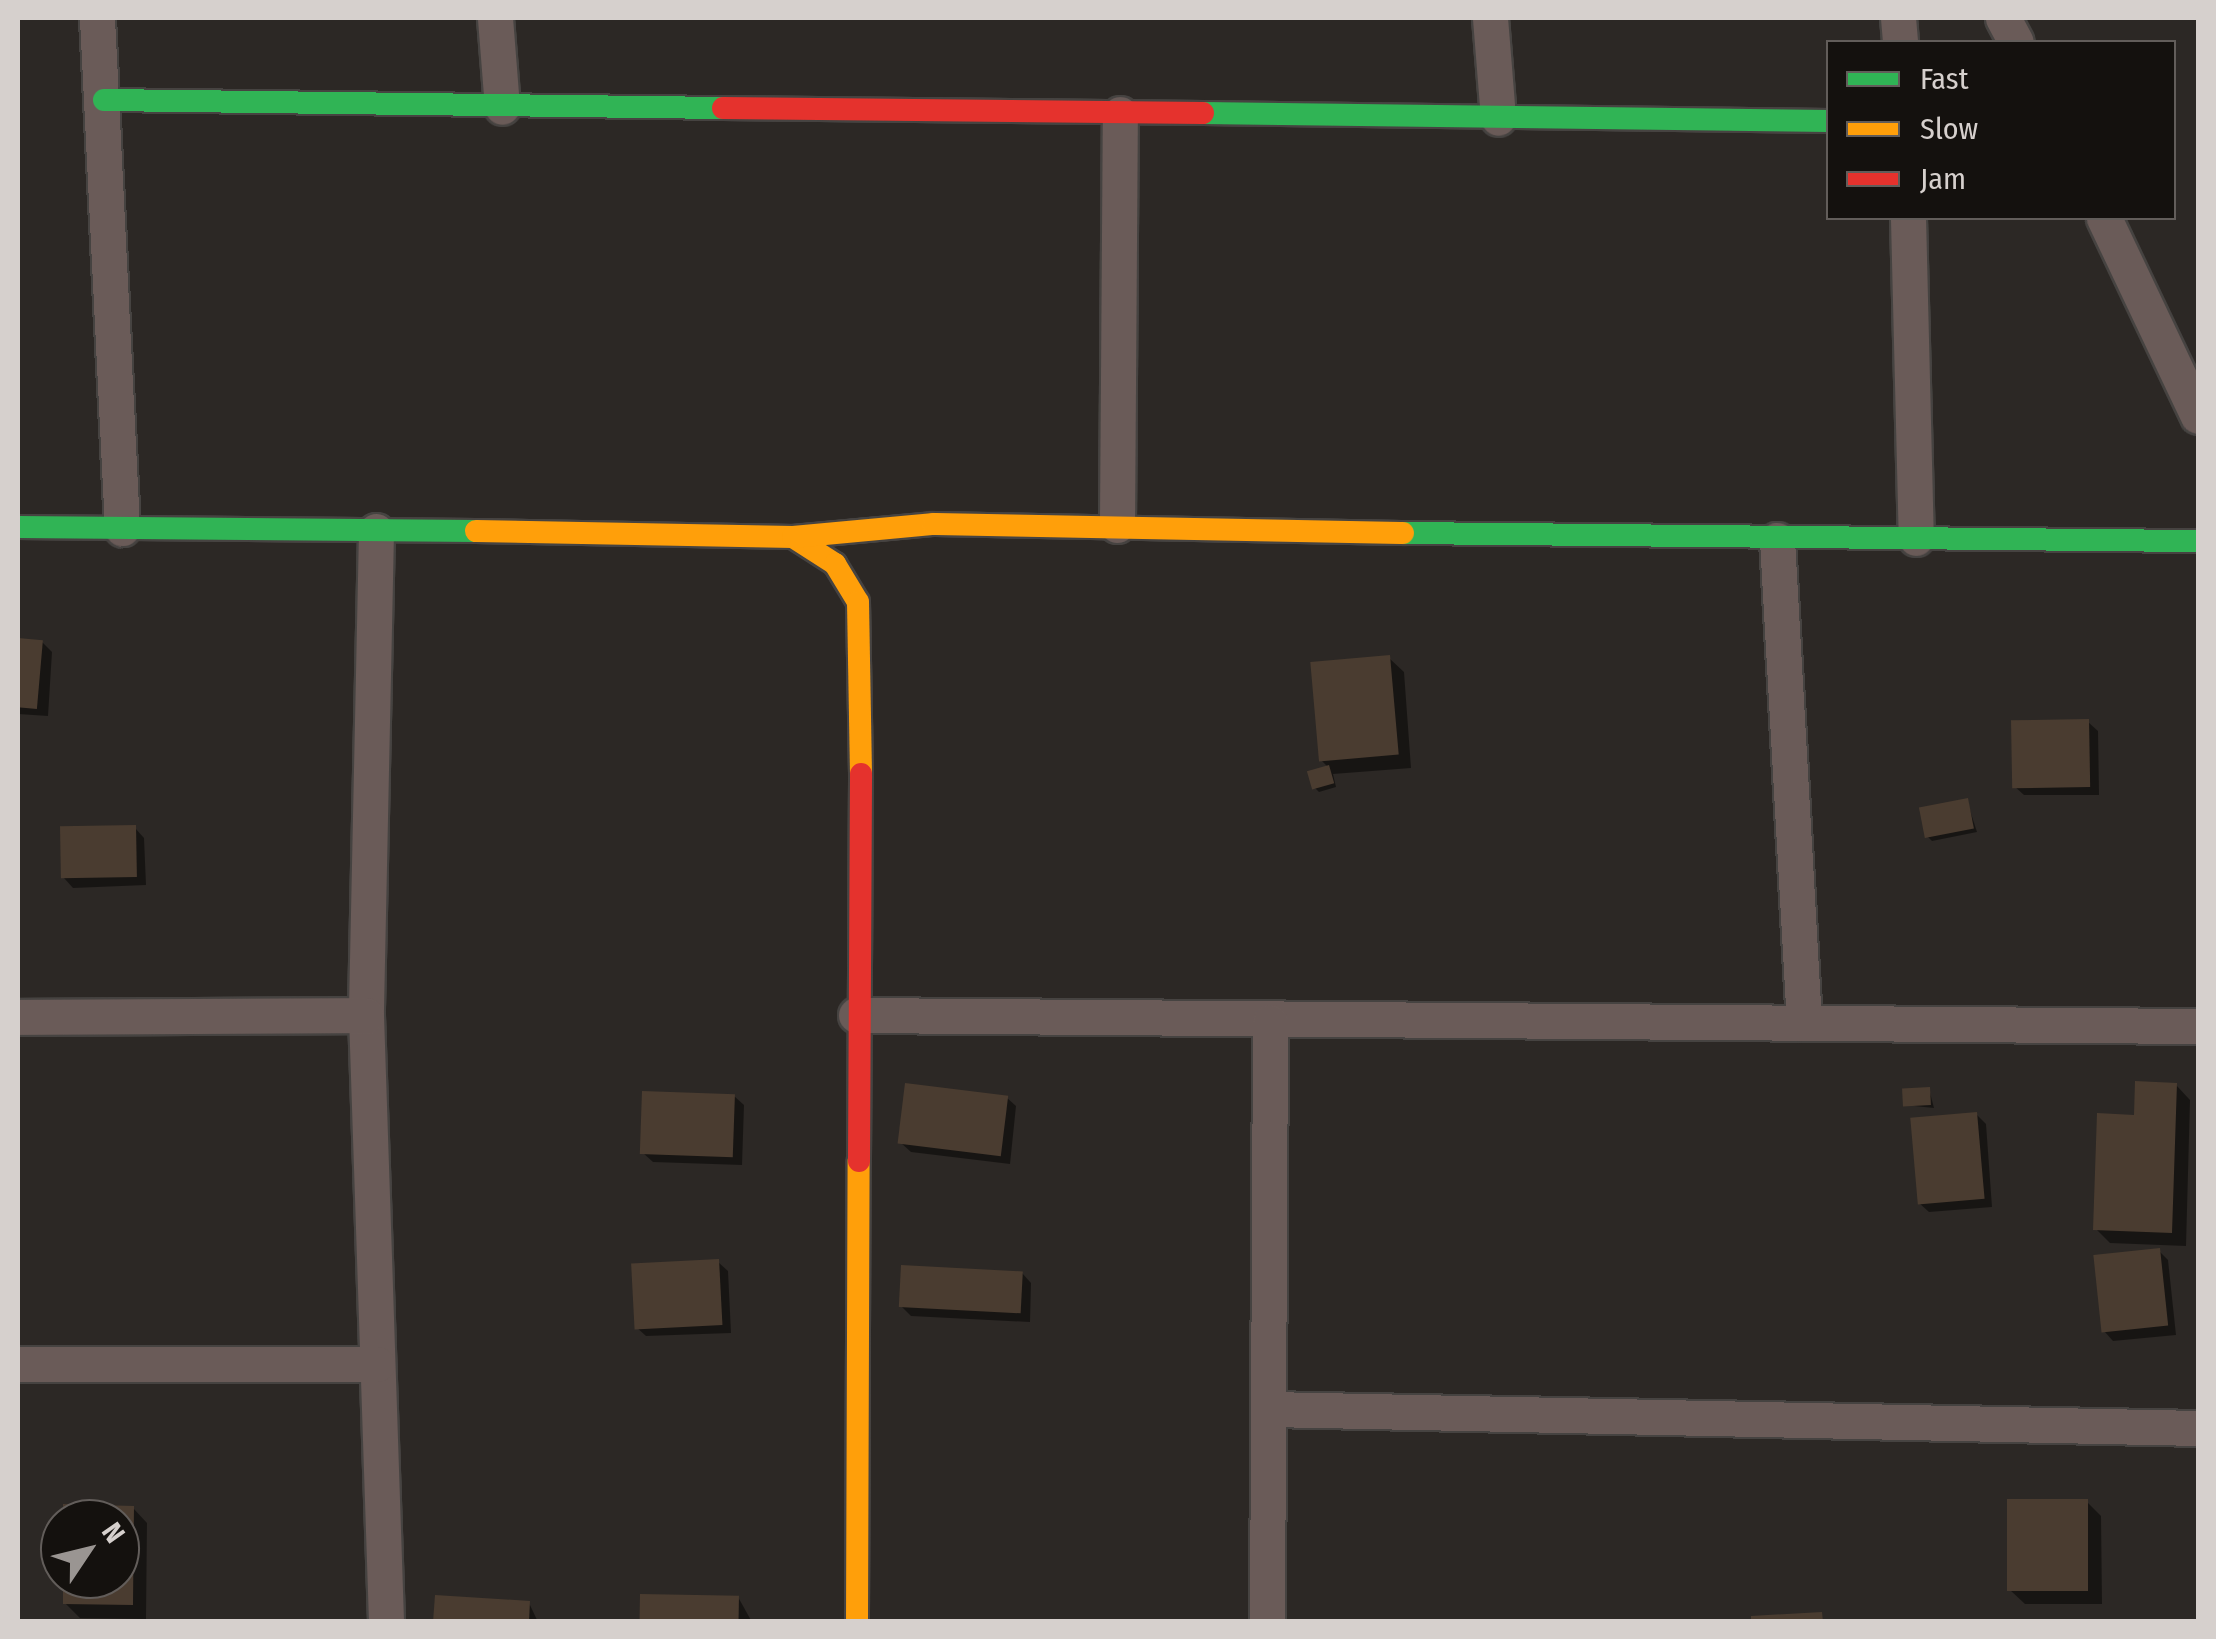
<!DOCTYPE html>
<html>
<head>
<meta charset="utf-8">
<style>
  body { margin:0 }
  #map { position:relative; width:2216px; height:1639px; overflow:hidden; background:#2c2825; font-family:"Fira Sans Condensed",sans-serif }
  div>[style] { position:absolute }
  [style*='--x'] { left:calc(var(--x)*1px); top:calc(var(--y)*1px); width:calc(var(--w)*1px); rotate:calc(var(--a)*1deg) }
  .shadow>* { inset:0; background:#0007 }
  .building>* { inset:0; background:#4a3c30; transform-origin:0 0 }
  .roads { filter:drop-shadow(2px 0 #464341) drop-shadow(-2px 0 #464341) drop-shadow(0 2px #464341) drop-shadow(0 -2px #464341) }
  .street>* { height:35px; margin:-17.5px; padding:0 17.5px; transform-origin:17.5px; border-radius:17.5px; background:#6a5b58 }
  .fast>* { height:22px; margin:-11px; padding:0 11px; transform-origin:11px; border-radius:11px; background:#30b455 }
  .slow>* { height:22px; margin:-11px; padding:0 11px; transform-origin:11px; border-radius:11px; background:#ff9f0a }
  .jam>* { height:22px; margin:-11px; padding:0 11px; transform-origin:11px; border-radius:11px; background:#e5322d }
  span { translate:-50% -50%; white-space:nowrap; text-align:center; line-height:1.15; -webkit-text-stroke:8px #14110e; paint-order:stroke }
  .frame { position:absolute; inset:0; border:20px solid #d6d0cd; pointer-events:none }
  .legend { position:absolute; left:1826px; top:40px; width:350px; height:180px; box-sizing:border-box; background:#14110e; border:2px solid #625d5a; margin:0; padding:12px 18px; list-style:none; font-size:30px; color:#d6d0cd }
  .legend li { display:flex; align-items:center; gap:20px; height:50px }
  .legend b { width:50px; border:2px solid #625d5a }
  .north { position:absolute; left:40px; top:1499px; width:100px; height:100px; box-sizing:border-box; background:#14110e; border:2px solid #625d5a; border-radius:50%; rotate:55deg; font-size:28px; font-weight:700; line-height:40px; text-align:center; color:#d6d0cd }
  .north::after { content:''; display:block; margin:auto; width:35px; height:45px; background:#9a9592; clip-path:polygon(50% 0,100% 100%,50% 72%,0 100%) }
</style>
</head>
<body>
<div id="map">
  <div class="shadow">
    <div style="clip-path:polygon(18px 641px,42px 642px,52px 652px,48px 716px,18px 714px)"></div>
    <div style="clip-path:polygon(1389px 658px,1404px 672px,1411px 768px,1333px 774px,1336px 787px,1319px 792px,1315px 788px,1329px 768px,1320px 759px)"></div>
    <div style="clip-path:polygon(2088px 722px,2098px 731px,2099px 795px,2024px 795px,2014px 786px)"></div>
    <div style="clip-path:polygon(1967px 801px,1977px 832px,1932px 841px,1928px 837px)"></div>
    <div style="clip-path:polygon(135px 828px,144px 838px,146px 885px,73px 888px,64px 878px)"></div>
    <div style="clip-path:polygon(2176px 1085px,2190px 1100px,2186px 1246px,2110px 1243px,2096px 1229px,2136px 1118px)"></div>
    <div style="clip-path:polygon(1929px 1089px,1934px 1108px,1905px 1105px)"></div>
    <div style="clip-path:polygon(734px 1096px,744px 1105px,742px 1165px,653px 1162px,643px 1153px)"></div>
    <div style="clip-path:polygon(1006px 1097px,1016px 1106px,1010px 1164px,911px 1152px,901px 1143px)"></div>
    <div style="clip-path:polygon(1976px 1114px,1986px 1124px,1992px 1207px,1929px 1212px,1919px 1203px)"></div>
    <div style="clip-path:polygon(2159px 1251px,2168px 1260px,2176px 1335px,2113px 1341px,2104px 1331px)"></div>
    <div style="clip-path:polygon(718px 1262px,728px 1271px,731px 1333px,646px 1336px,636px 1327px)"></div>
    <div style="clip-path:polygon(1022px 1273px,1031px 1283px,1030px 1322px,911px 1316px,901px 1306px)"></div>
    <div style="clip-path:polygon(2087px 1502px,2101px 1516px,2102px 1604px,2025px 1604px,2010px 1590px)"></div>
    <div style="clip-path:polygon(133px 1508px,147px 1523px,146px 1619px,80px 1618px,65px 1603px,65px 1579px,120px 1579px,120px 1519px,66px 1519px)"></div>
    <div style="clip-path:polygon(738px 1597px,752px 1622px,642px 1622px)"></div>
    <div style="clip-path:polygon(529px 1603px,538px 1622px,436px 1622px)"></div>
  </div>
  <div class="building">
    <div style="left:18px;top:638px;width:25px;height:69px;rotate:5deg"></div>
    <div style="left:1390px;top:655px;width:100px;height:80px;rotate:85deg"></div>
    <div style="left:2089px;top:719px;width:68px;height:78px;rotate:89deg"></div>
    <div style="left:1329px;top:765px;width:19px;height:23px;rotate:74deg"></div>
    <div style="left:1968px;top:798px;width:31px;height:50px;rotate:79deg"></div>
    <div style="left:136px;top:825px;width:52px;height:76px;rotate:89deg"></div>
    <div style="clip-path:polygon(2135px 1081px,2177px 1083px,2172px 1233px,2093px 1230px,2097px 1113px,2134px 1115px)"></div>
    <div style="left:905px;top:1083px;width:104px;height:61px;rotate:7deg"></div>
    <div style="left:1930px;top:1087px;width:18px;height:28px;rotate:87deg"></div>
    <div style="left:642px;top:1091px;width:93px;height:63px;rotate:2deg"></div>
    <div style="left:1977px;top:1112px;width:87px;height:67px;rotate:85deg"></div>
    <div style="left:2160px;top:1248px;width:78px;height:67px;rotate:84deg"></div>
    <div style="left:719px;top:1259px;width:66px;height:88px;rotate:87deg"></div>
    <div style="left:901px;top:1265px;width:122px;height:42px;rotate:3deg"></div>
    <div style="left:2007px;top:1499px;width:81px;height:92px"></div>
    <div style="clip-path:polygon(63px 1504px,134px 1506px,133px 1605px,63px 1604px,63px 1579px,120px 1579px,120px 1519px,63px 1519px)"></div>
    <div style="left:640px;top:1594px;width:99px;height:28px;rotate:1deg"></div>
    <div style="clip-path:polygon(435px 1595px,530px 1601px,529px 1622px,433px 1622px)"></div>
    <div style="clip-path:polygon(1822px 1612px,1823px 1622px,1751px 1622px,1751px 1616px)"></div>
  </div>
  <div class="roads">
    <div class="street">
      <div style="--x:97;--y:18;--w:511;--a:87.19"></div>
      <div style="--x:495;--y:18;--w:89;--a:85.5"></div>
      <div style="--x:1490;--y:18;--w:100;--a:85.4"></div>
      <div style="--x:1898;--y:18;--w:24;--a:85"></div>
      <div style="--x:2003;--y:18;--w:27;--a:62"></div>
      <div style="--x:1908;--y:218;--w:320;--a:88.6"></div>
      <div style="--x:2104;--y:218;--w:219;--a:64.6"></div>
      <div style="--x:1117;--y:525;--w:411;--a:-89.6"></div>
      <div style="--x:376;--y:531;--w:484;--a:91.2"></div>
      <div style="--x:366;--y:1015;--w:607;--a:88.11"></div>
      <div style="--x:1777;--y:540;--w:484;--a:86.8"></div>
      <div style="--x:856;--y:1015;--w:1342;--a:0.47"></div>
      <div style="--x:18;--y:1017;--w:348;--a:-0.3"></div>
      <div style="--x:18;--y:1364;--w:359;--a:0"></div>
      <div style="--x:1269;--y:1409;--w:929;--a:1.17"></div>
      <div style="--x:1267;--y:1622;--w:600;--a:-89.71"></div>
    </div>
    <div class="fast">
      <div style="--x:104;--y:100;--w:619;--a:0.74"></div>
      <div style="--x:1203;--y:113;--w:625;--a:0.73"></div>
      <div style="--x:18;--y:527;--w:458;--a:0.5"></div>
      <div style="--x:1403;--y:533;--w:795;--a:0.58"></div>
    </div>
    <div class="slow">
      <div style="--x:476;--y:531;--w:317;--a:1.1"></div>
      <div style="--x:793;--y:537;--w:50;--a:32.7"></div>
      <div style="--x:835;--y:564;--w:44;--a:58.8"></div>
      <div style="--x:858;--y:602;--w:172;--a:89"></div>
      <div style="--x:793;--y:537;--w:142;--a:-5.3"></div>
      <div style="--x:934;--y:524;--w:469;--a:1.1"></div>
      <div style="--x:857;--y:1622;--w:461;--a:-89.8"></div>
    </div>
    <div class="jam">
      <div style="--x:723;--y:108;--w:480;--a:0.6"></div>
      <div style="--x:859;--y:1161;--w:387;--a:-89.7"></div>
    </div>
  </div>
  <div class="frame"></div>
  <ul class="legend">
  <li><b style="height:12px;background:#30b455"></b>Fast</li>
  <li><b style="height:12px;background:#ff9f0a"></b>Slow</li>
  <li><b style="height:12px;background:#e5322d"></b>Jam</li>
  </ul>
  <div class="north">N</div>
</div>
</body>
</html>
